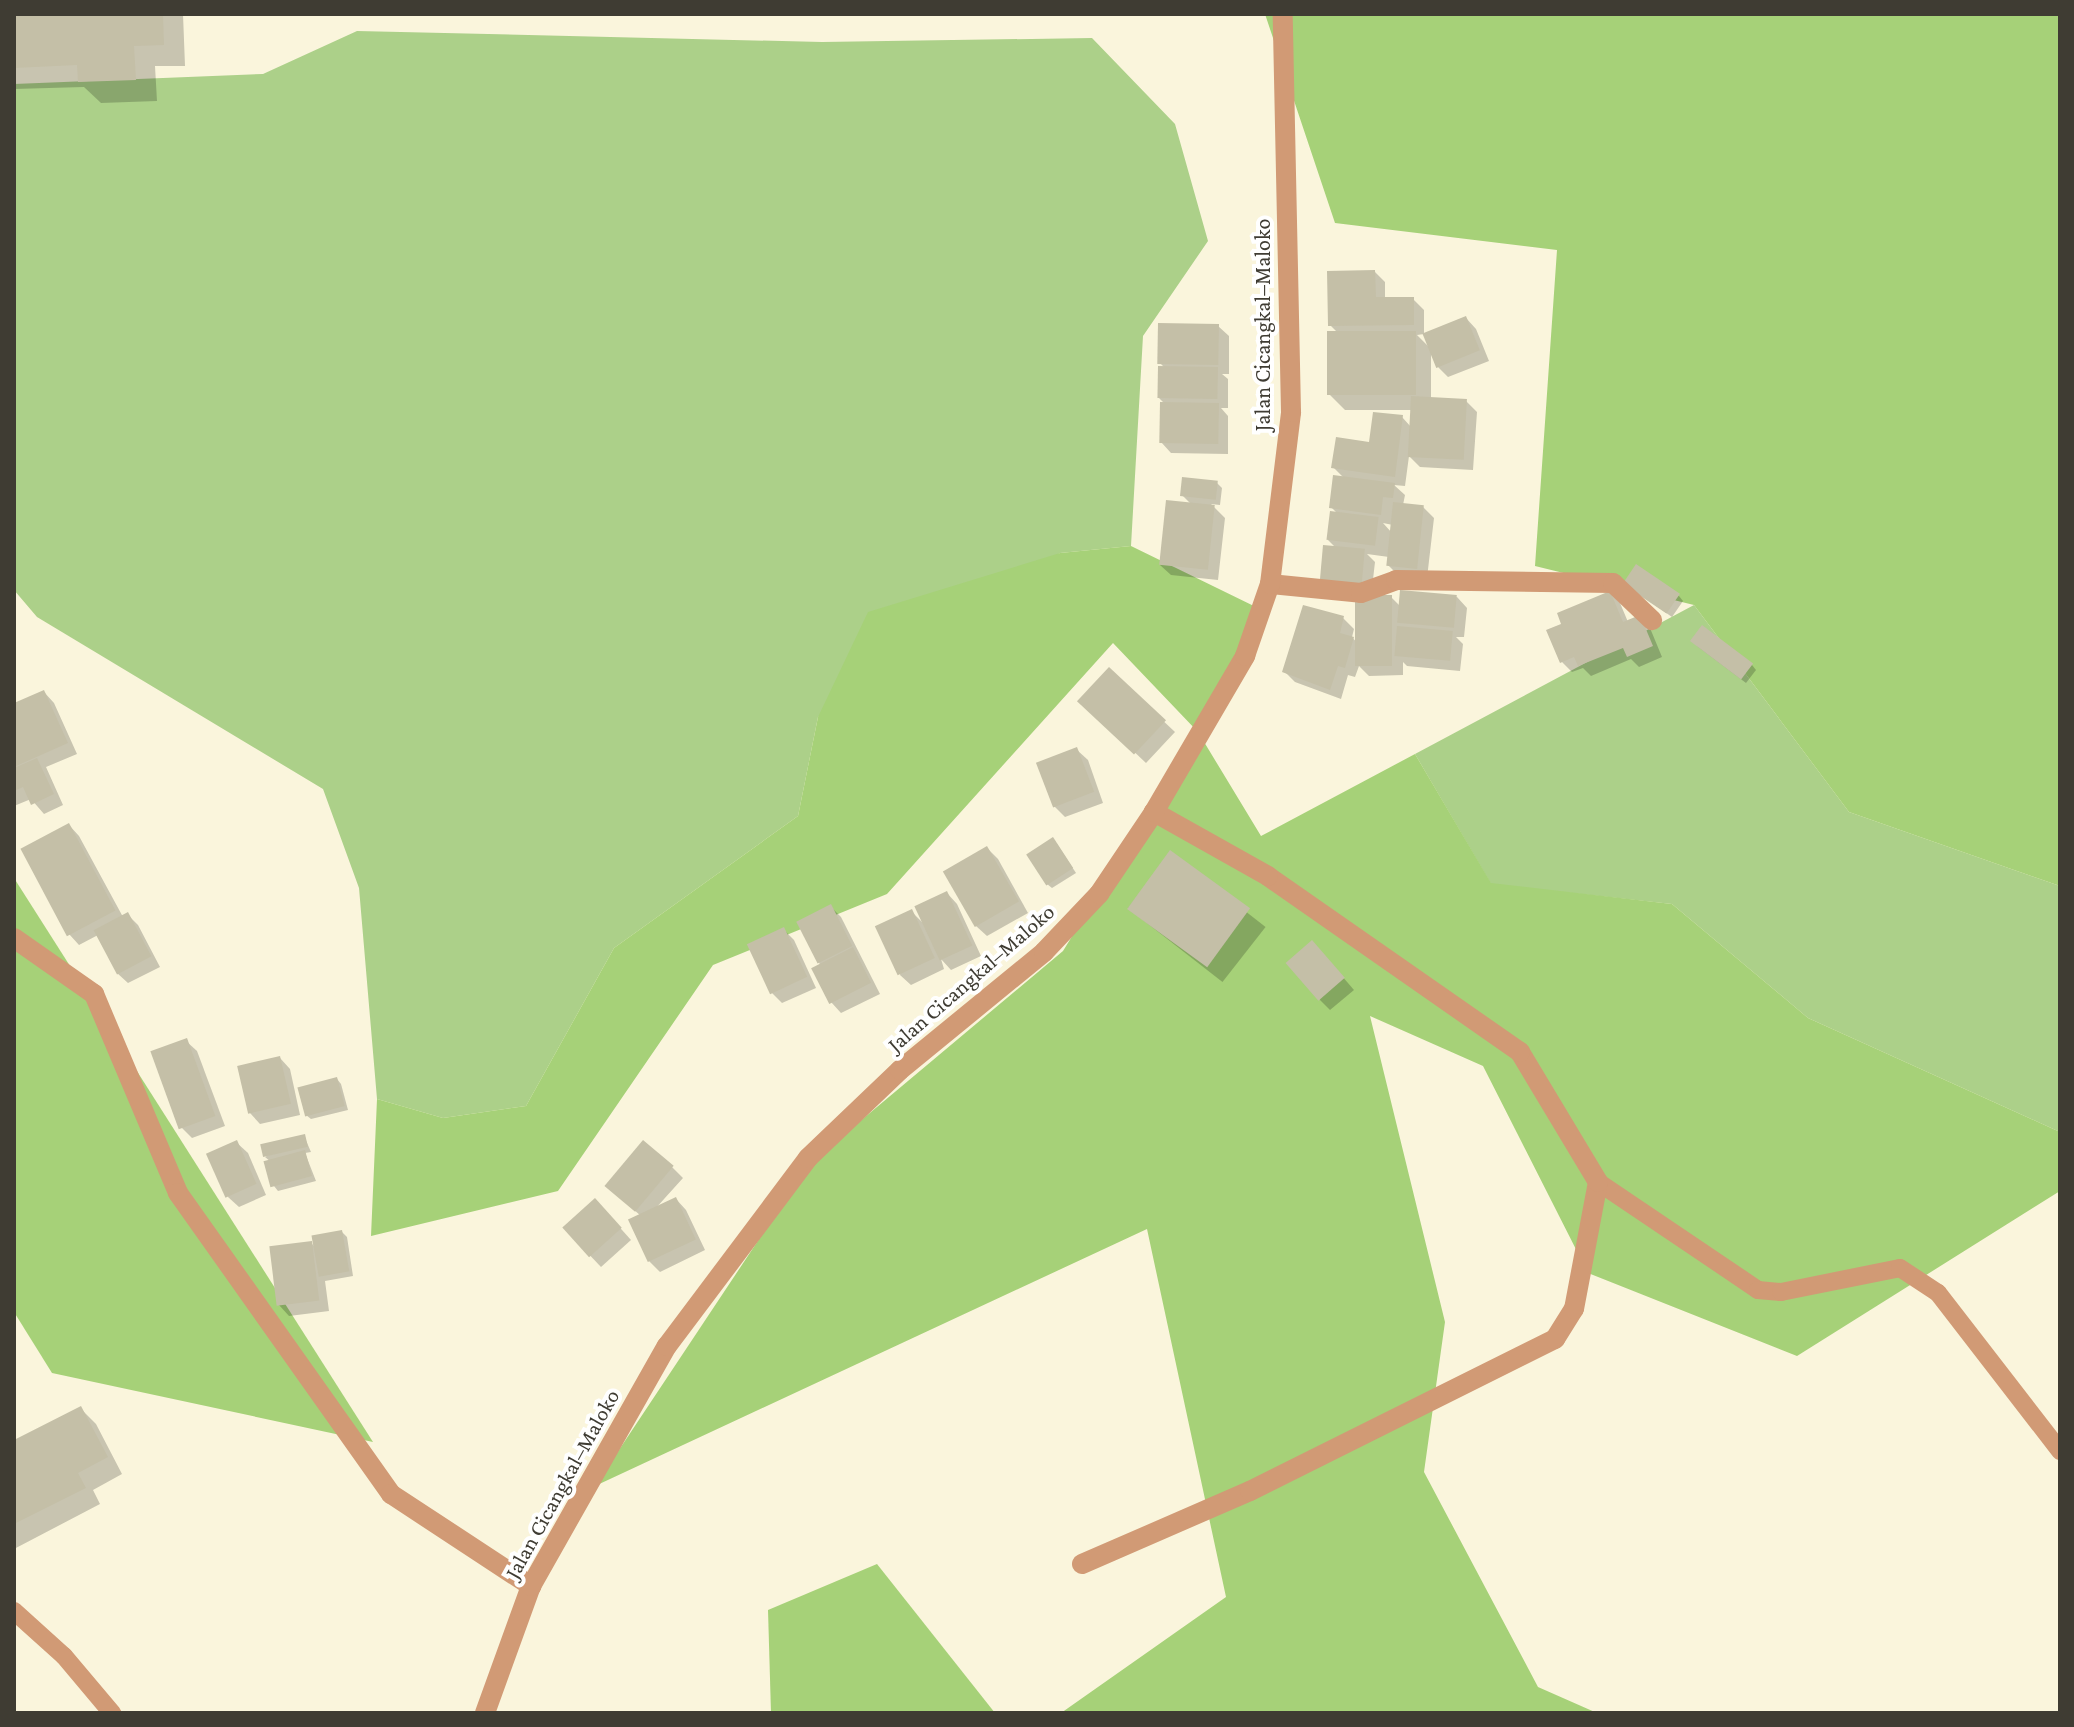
<!DOCTYPE html>
<html>
<head>
<meta charset="utf-8">
<style>
  body { margin:0 }
  #map { position:relative; width:2074px; height:1727px; overflow:hidden; background:#faf5dc; font-family:"Crimson Pro",serif }
  div>[style] { position:absolute }
  [style*='--x'] { left:calc(var(--x)*1px); top:calc(var(--y)*1px); width:calc(var(--w)*1px); rotate:calc(var(--a)*1deg) }
  .green>* { inset:0; background:#acd089 }
  .forest>* { inset:0; background:#a6d178 }
  .shadow>* { inset:0; background:#0003; transform-origin:0 0 }
  .building>* { inset:0; background:#c4bfa7; transform-origin:0 0 }
  .service>* { height:18px; margin:-9px; padding:0 9px; transform-origin:9px; border-radius:9px; background:#d19a75 }
  .minor>* { height:20px; margin:-10px; padding:0 10px; transform-origin:10px; border-radius:10px; background:#d19a75 }
  .tertiary>* { height:20px; margin:-10px; padding:0 10px; transform-origin:10px; border-radius:10px; background:#d19a75 }
  span { translate:-50% -50%; white-space:nowrap; text-align:center; line-height:1.15; -webkit-text-stroke:8px #fff; paint-order:stroke }
  .street-label { font-size:22px; color:#3f3c33 }
  .frame { position:absolute; inset:0; border:16px solid #3f3c33; pointer-events:none }
</style>
</head>
<body>
<div id="map">
  <div class="green">
    <div style="clip-path:polygon(357px 31px,822px 42px,1092px 38px,1175px 124px,1208px 241px,1143px 336px,1131px 546px,1060px 553px,818px 717px,798px 816px,614px 948px,526px 1106px,443px 1118px,377px 1099px,359px 888px,323px 789px,37px 617px,14px 590px,14px 84px,263px 74px)"></div>
    <div style="clip-path:polygon(1694px 605px,1849px 812px,2060px 886px,2060px 1132px,1808px 1018px,1672px 904px,1491px 884px,1415px 754px)"></div>
  </div>
  <div class="forest">
    <div style="clip-path:polygon(1265px 14px,2060px 14px,2060px 886px,1849px 812px,1694px 605px,1535px 566px,1557px 250px,1335px 223px)"></div>
    <div style="clip-path:polygon(1131px 546px,1260px 609px,1198px 732px,1261px 836px,1415px 754px,1491px 883px,1672px 904px,1808px 1018px,2060px 1132px,2060px 1191px,1797px 1356px,1588px 1273px,1483px 1066px,1370px 1016px,1445px 1322px,1424px 1472px,1538px 1687px,1597px 1713px,1061px 1713px,1226px 1597px,1147px 1229px,595px 1486px,809px 1164px,1063px 951px,1198px 732px,1113px 643px,887px 894px,713px 965px,558px 1191px,371px 1236px,377px 1099px,443px 1118px,526px 1106px,614px 948px,798px 816px,818px 717px,868px 612px,1060px 553px)"></div>
    <div style="clip-path:polygon(14px 878px,373px 1442px,52px 1373px,14px 1312px)"></div>
    <div style="clip-path:polygon(877px 1564px,995px 1713px,771px 1713px,768px 1610px)"></div>
  </div>
  <div class="shadow">
    <div style="clip-path:polygon(14px 14px,183px 14px,185px 66px,155px 66px,157px 101px,101px 103px,84px 87px,14px 89px)"></div>
    <div style="clip-path:polygon(evenodd,1375px 272px,1385px 282px,1385px 299px,1413px 299px,1424px 310px,1424px 334px,1417px 335px,1430px 348px,1466px 318px,1476px 329px,1489px 361px,1448px 377px,1438px 367px,1431px 352px,1431px 399px,1466px 401px,1477px 412px,1473px 470px,1420px 467px,1409px 456px,1405px 486px,1394px 485px,1405px 495px,1403px 505px,1423px 507px,1434px 518px,1427px 578px,1399px 576px,1388px 565px,1389px 557px,1367px 554px,1375px 562px,1371px 597px,1391px 597px,1400px 606px,1457px 597px,1467px 608px,1464px 637px,1456px 637px,1463px 644px,1460px 671px,1407px 666px,1403px 662px,1403px 675px,1369px 676px,1359px 666px,1355px 677px,1348px 675px,1341px 699px,1295px 682px,1285px 672px,1343px 618px,1354px 629px,1352px 637px,1358px 644px,1357px 599px,1336px 548px,1328px 540px,1338px 514px,1331px 507px,1344px 478px,1333px 467px,1371px 444px,1402px 417px,1411px 427px,1412px 410px,1345px 410px,1329px 394px,1338px 333px,1330px 325px,1375px 272px,1383px 523px,1393px 525px,1392px 533px,1383px 523px)"></div>
    <div style="clip-path:polygon(1218px 326px,1229px 336px,1229px 374px,1222px 374px,1228px 379px,1228px 408px,1221px 408px,1228px 416px,1228px 454px,1171px 453px,1161px 442px,1166px 405px,1159px 398px,1165px 368px,1160px 363px)"></div>
    <div style="clip-path:polygon(1217px 483px,1222px 488px,1220px 505px,1211px 504px,1225px 518px,1218px 580px,1171px 575px,1160px 565px,1191px 504px,1182px 495px)"></div>
    <div style="clip-path:polygon(1629px 587px,1679px 596px,1683px 601px,1672px 617px)"></div>
    <div style="clip-path:polygon(1610px 593px,1620px 603px,1628px 622px,1650px 628px,1662px 657px,1639px 667px,1631px 659px,1591px 676px,1583px 668px,1572px 672px,1562px 662px,1564px 625px)"></div>
    <div style="clip-path:polygon(1697px 646px,1752px 665px,1756px 670px,1746px 683px)"></div>
    <div style="clip-path:polygon(1109px 670px,1175px 732px,1146px 763px,1091px 711px)"></div>
    <div style="clip-path:polygon(44px 692px,54px 703px,77px 754px,46px 767px,63px 805px,44px 814px,31px 799px,14px 806px,14px 705px)"></div>
    <div style="clip-path:polygon(1077px 750px,1088px 760px,1103px 803px,1065px 817px,1054px 806px)"></div>
    <div style="clip-path:polygon(69px 825px,79px 836px,123px 917px,128px 915px,138px 925px,160px 967px,128px 983px,117px 973px,98px 935px,79px 945px,69px 934px)"></div>
    <div style="clip-path:polygon(1057px 844px,1076px 873px,1052px 888px,1047px 884px)"></div>
    <div style="clip-path:polygon(987px 848px,998px 859px,1028px 913px,987px 936px,976px 926px)"></div>
    <div style="left:1171px;top:853px;width:120px;height:70px;rotate:38deg"></div>
    <div style="clip-path:polygon(947px 893px,957px 904px,981px 956px,951px 970px,941px 959px,944px 969px,911px 985px,900px 975px,911px 911px,923px 923px)"></div>
    <div style="clip-path:polygon(830px 906px,841px 917px,880px 994px,841px 1013px,831px 1002px,819px 962px)"></div>
    <div style="clip-path:polygon(783px 929px,794px 940px,816px 988px,782px 1003px,772px 993px)"></div>
    <div style="clip-path:polygon(1323px 954px,1354px 990px,1330px 1010px,1320px 1000px)"></div>
    <div style="clip-path:polygon(186px 1041px,197px 1051px,225px 1126px,192px 1138px,182px 1128px)"></div>
    <div style="clip-path:polygon(280px 1058px,290px 1069px,300px 1115px,260px 1124px,250px 1113px)"></div>
    <div style="clip-path:polygon(337px 1079px,341px 1084px,348px 1110px,311px 1119px,306px 1115px)"></div>
    <div style="clip-path:polygon(304px 1136px,311px 1152px,305px 1153px,316px 1181px,278px 1191px,274px 1186px,271px 1162px,265px 1157px)"></div>
    <div style="clip-path:polygon(237px 1143px,248px 1153px,266px 1195px,239px 1207px,228px 1197px)"></div>
    <div style="clip-path:polygon(672px 1167px,683px 1178px,655px 1209px,676px 1199px,686px 1210px,705px 1250px,660px 1272px,649px 1261px,641px 1216px,617px 1195px)"></div>
    <div style="clip-path:polygon(605px 1211px,631px 1240px,601px 1267px,564px 1228px)"></div>
    <div style="clip-path:polygon(342px 1232px,347px 1237px,353px 1276px,325px 1281px,329px 1311px,289px 1316px,279px 1305px,311px 1243px,316px 1248px)"></div>
    <div style="clip-path:polygon(80px 1408px,96px 1424px,122px 1474px,93px 1490px,100px 1504px,14px 1549px,14px 1442px)"></div>
  </div>
  <div class="building">
    <div style="clip-path:polygon(14px 14px,163px 14px,164px 45px,134px 46px,136px 80px,78px 82px,77px 65px,14px 68px)"></div>
    <div style="clip-path:polygon(1375px 270px,1376px 297px,1414px 297px,1414px 325px,1328px 326px,1327px 271px)"></div>
    <div style="left:1466px;top:316px;width:37px;height:47px;rotate:68deg"></div>
    <div style="left:1158px;top:323px;width:61px;height:41px;rotate:1deg"></div>
    <div style="left:1327px;top:331px;width:89px;height:64px"></div>
    <div style="left:1158px;top:366px;width:60px;height:32px;rotate:1deg"></div>
    <div style="left:1411px;top:396px;width:56px;height:61px;rotate:3deg"></div>
    <div style="left:1160px;top:402px;width:59px;height:41px;rotate:1deg"></div>
    <div style="clip-path:polygon(1373px 412px,1403px 415px,1395px 477px,1331px 468px,1336px 437px,1369px 442px)"></div>
    <div style="clip-path:polygon(1333px 475px,1395px 483px,1393px 498px,1383px 497px,1381px 515px,1329px 508px)"></div>
    <div style="left:1182px;top:477px;width:36px;height:19px;rotate:6deg"></div>
    <div style="left:1166px;top:500px;width:49px;height:65px;rotate:6deg"></div>
    <div style="left:1393px;top:502px;width:31px;height:64px;rotate:6deg"></div>
    <div style="left:1330px;top:511px;width:49px;height:29px;rotate:7deg"></div>
    <div style="left:1323px;top:545px;width:42px;height:41px;rotate:5deg"></div>
    <div style="left:1636px;top:564px;width:53px;height:24px;rotate:34deg"></div>
    <div style="left:1400px;top:590px;width:57px;height:33px;rotate:5deg"></div>
    <div style="clip-path:polygon(1610px 591px,1623px 622px,1640px 615px,1653px 646px,1627px 657px,1623px 648px,1578px 666px,1574px 657px,1560px 663px,1546px 630px,1561px 624px,1557px 613px)"></div>
    <div style="left:1355px;top:595px;width:37px;height:71px"></div>
    <div style="clip-path:polygon(1303px 605px,1344px 616px,1340px 633px,1354px 637px,1345px 668px,1338px 666px,1330px 690px,1282px 672px)"></div>
    <div style="left:1702px;top:625px;width:64px;height:20px;rotate:37deg"></div>
    <div style="left:1397px;top:626px;width:56px;height:30px;rotate:5deg"></div>
    <div style="left:1109px;top:667px;width:78px;height:47px;rotate:43deg"></div>
    <div style="clip-path:polygon(44px 690px,68px 743px,14px 767px,14px 703px)"></div>
    <div style="left:1077px;top:747px;width:48px;height:44px;rotate:69deg"></div>
    <div style="clip-path:polygon(37px 758px,54px 794px,31px 805px,23px 787px,14px 791px,14px 768px)"></div>
    <div style="left:69px;top:823px;width:99px;height:55px;rotate:62deg"></div>
    <div style="left:1053px;top:837px;width:37px;height:32px;rotate:57deg"></div>
    <div style="left:987px;top:846px;width:64px;height:51px;rotate:60deg"></div>
    <div style="left:1170px;top:850px;width:99px;height:73px;rotate:36deg"></div>
    <div style="left:947px;top:891px;width:60px;height:36px;rotate:65deg"></div>
    <div style="left:831px;top:904px;width:47px;height:39px;rotate:63deg"></div>
    <div style="left:912px;top:909px;width:54px;height:41px;rotate:65deg"></div>
    <div style="left:128px;top:912px;width:50px;height:39px;rotate:62deg"></div>
    <div style="left:784px;top:927px;width:55px;height:41px;rotate:65deg"></div>
    <div style="left:1312px;top:940px;width:50px;height:35px;rotate:49deg"></div>
    <div style="left:853px;top:947px;width:40px;height:47px;rotate:63deg"></div>
    <div style="left:187px;top:1038px;width:83px;height:39px;rotate:70deg"></div>
    <div style="left:280px;top:1056px;width:49px;height:44px;rotate:77deg"></div>
    <div style="left:337px;top:1077px;width:30px;height:41px;rotate:75deg"></div>
    <div style="left:305px;top:1134px;width:13px;height:46px;rotate:77deg"></div>
    <div style="left:237px;top:1140px;width:48px;height:34px;rotate:66deg"></div>
    <div style="left:643px;top:1140px;width:40px;height:60px;rotate:40deg"></div>
    <div style="left:305px;top:1150px;width:27px;height:43px;rotate:75deg"></div>
    <div style="left:676px;top:1197px;width:47px;height:53px;rotate:65deg"></div>
    <div style="left:595px;top:1198px;width:40px;height:44px;rotate:48deg"></div>
    <div style="left:342px;top:1230px;width:42px;height:31px;rotate:80deg"></div>
    <div style="left:312px;top:1241px;width:60px;height:43px;rotate:83deg"></div>
    <div style="clip-path:polygon(81px 1406px,108px 1457px,78px 1473px,86px 1488px,14px 1524px,14px 1440px)"></div>
  </div>
  <div class="service">
    <div style="--x:1598;--y:1182;--w:193;--a:34"></div>
    <div style="--x:1758;--y:1290;--w:23;--a:5"></div>
    <div style="--x:1781;--y:1292;--w:121;--a:-11.4"></div>
    <div style="--x:1900;--y:1268;--w:45;--a:33.3"></div>
    <div style="--x:1938;--y:1293;--w:200;--a:52.3"></div>
    <div style="--x:14;--y:1611;--w:67;--a:42"></div>
    <div style="--x:64;--y:1656;--w:75;--a:49.9"></div>
  </div>
  <div class="minor">
    <div style="--x:1270;--y:584;--w:91;--a:5.6"></div>
    <div style="--x:1361;--y:593;--w:37;--a:-20"></div>
    <div style="--x:1396;--y:580;--w:217;--a:0.8"></div>
    <div style="--x:1613;--y:583;--w:54;--a:43.5"></div>
    <div style="--x:14;--y:938;--w:98;--a:35"></div>
    <div style="--x:94;--y:994;--w:216;--a:67.1"></div>
    <div style="--x:178;--y:1193;--w:369;--a:54.7"></div>
    <div style="--x:391;--y:1494;--w:168;--a:33.3"></div>
    <div style="--x:1082;--y:1564;--w:183;--a:-23.5"></div>
    <div style="--x:1250;--y:1491;--w:341;--a:-26.5"></div>
    <div style="--x:1555;--y:1339;--w:36;--a:-58"></div>
    <div style="--x:1574;--y:1309;--w:129;--a:-79.3"></div>
    <div style="--x:1598;--y:1182;--w:152;--a:-121"></div>
    <div style="--x:1520;--y:1052;--w:307;--a:-145.1"></div>
    <div style="--x:1268;--y:876;--w:131;--a:-150.7"></div>
  </div>
  <div class="tertiary">
    <div style="--x:485;--y:1713;--w:135;--a:-70.1"></div>
    <div style="--x:531;--y:1586;--w:276;--a:-60.5"></div>
    <div style="--x:667;--y:1346;--w:235;--a:-53.1"></div>
    <div style="--x:808;--y:1158;--w:127;--a:-43.7"></div>
    <div style="--x:900;--y:1070;--w:186;--a:-39.3"></div>
    <div style="--x:1044;--y:952;--w:80;--a:-46.5"></div>
    <div style="--x:1099;--y:894;--w:99;--a:-56.1"></div>
    <div style="--x:1154;--y:812;--w:181;--a:-59.7"></div>
    <div style="--x:1245;--y:656;--w:76;--a:-70.9"></div>
    <div style="--x:1270;--y:584;--w:173;--a:-83"></div>
    <div style="--x:1291;--y:412;--w:398;--a:-91.2"></div>
  </div>
  <div class="street-label">
    <span style="left:1263px;top:325px;rotate:-90deg">Jalan Cicangkal–Maloko</span>
    <span style="left:971px;top:978px;rotate:-41deg">Jalan Cicangkal–Maloko</span>
    <span style="left:562px;top:1484px;rotate:-61deg">Jalan Cicangkal–Maloko</span>
  </div>
  <div class="frame"></div>
</div>
</body>
</html>
